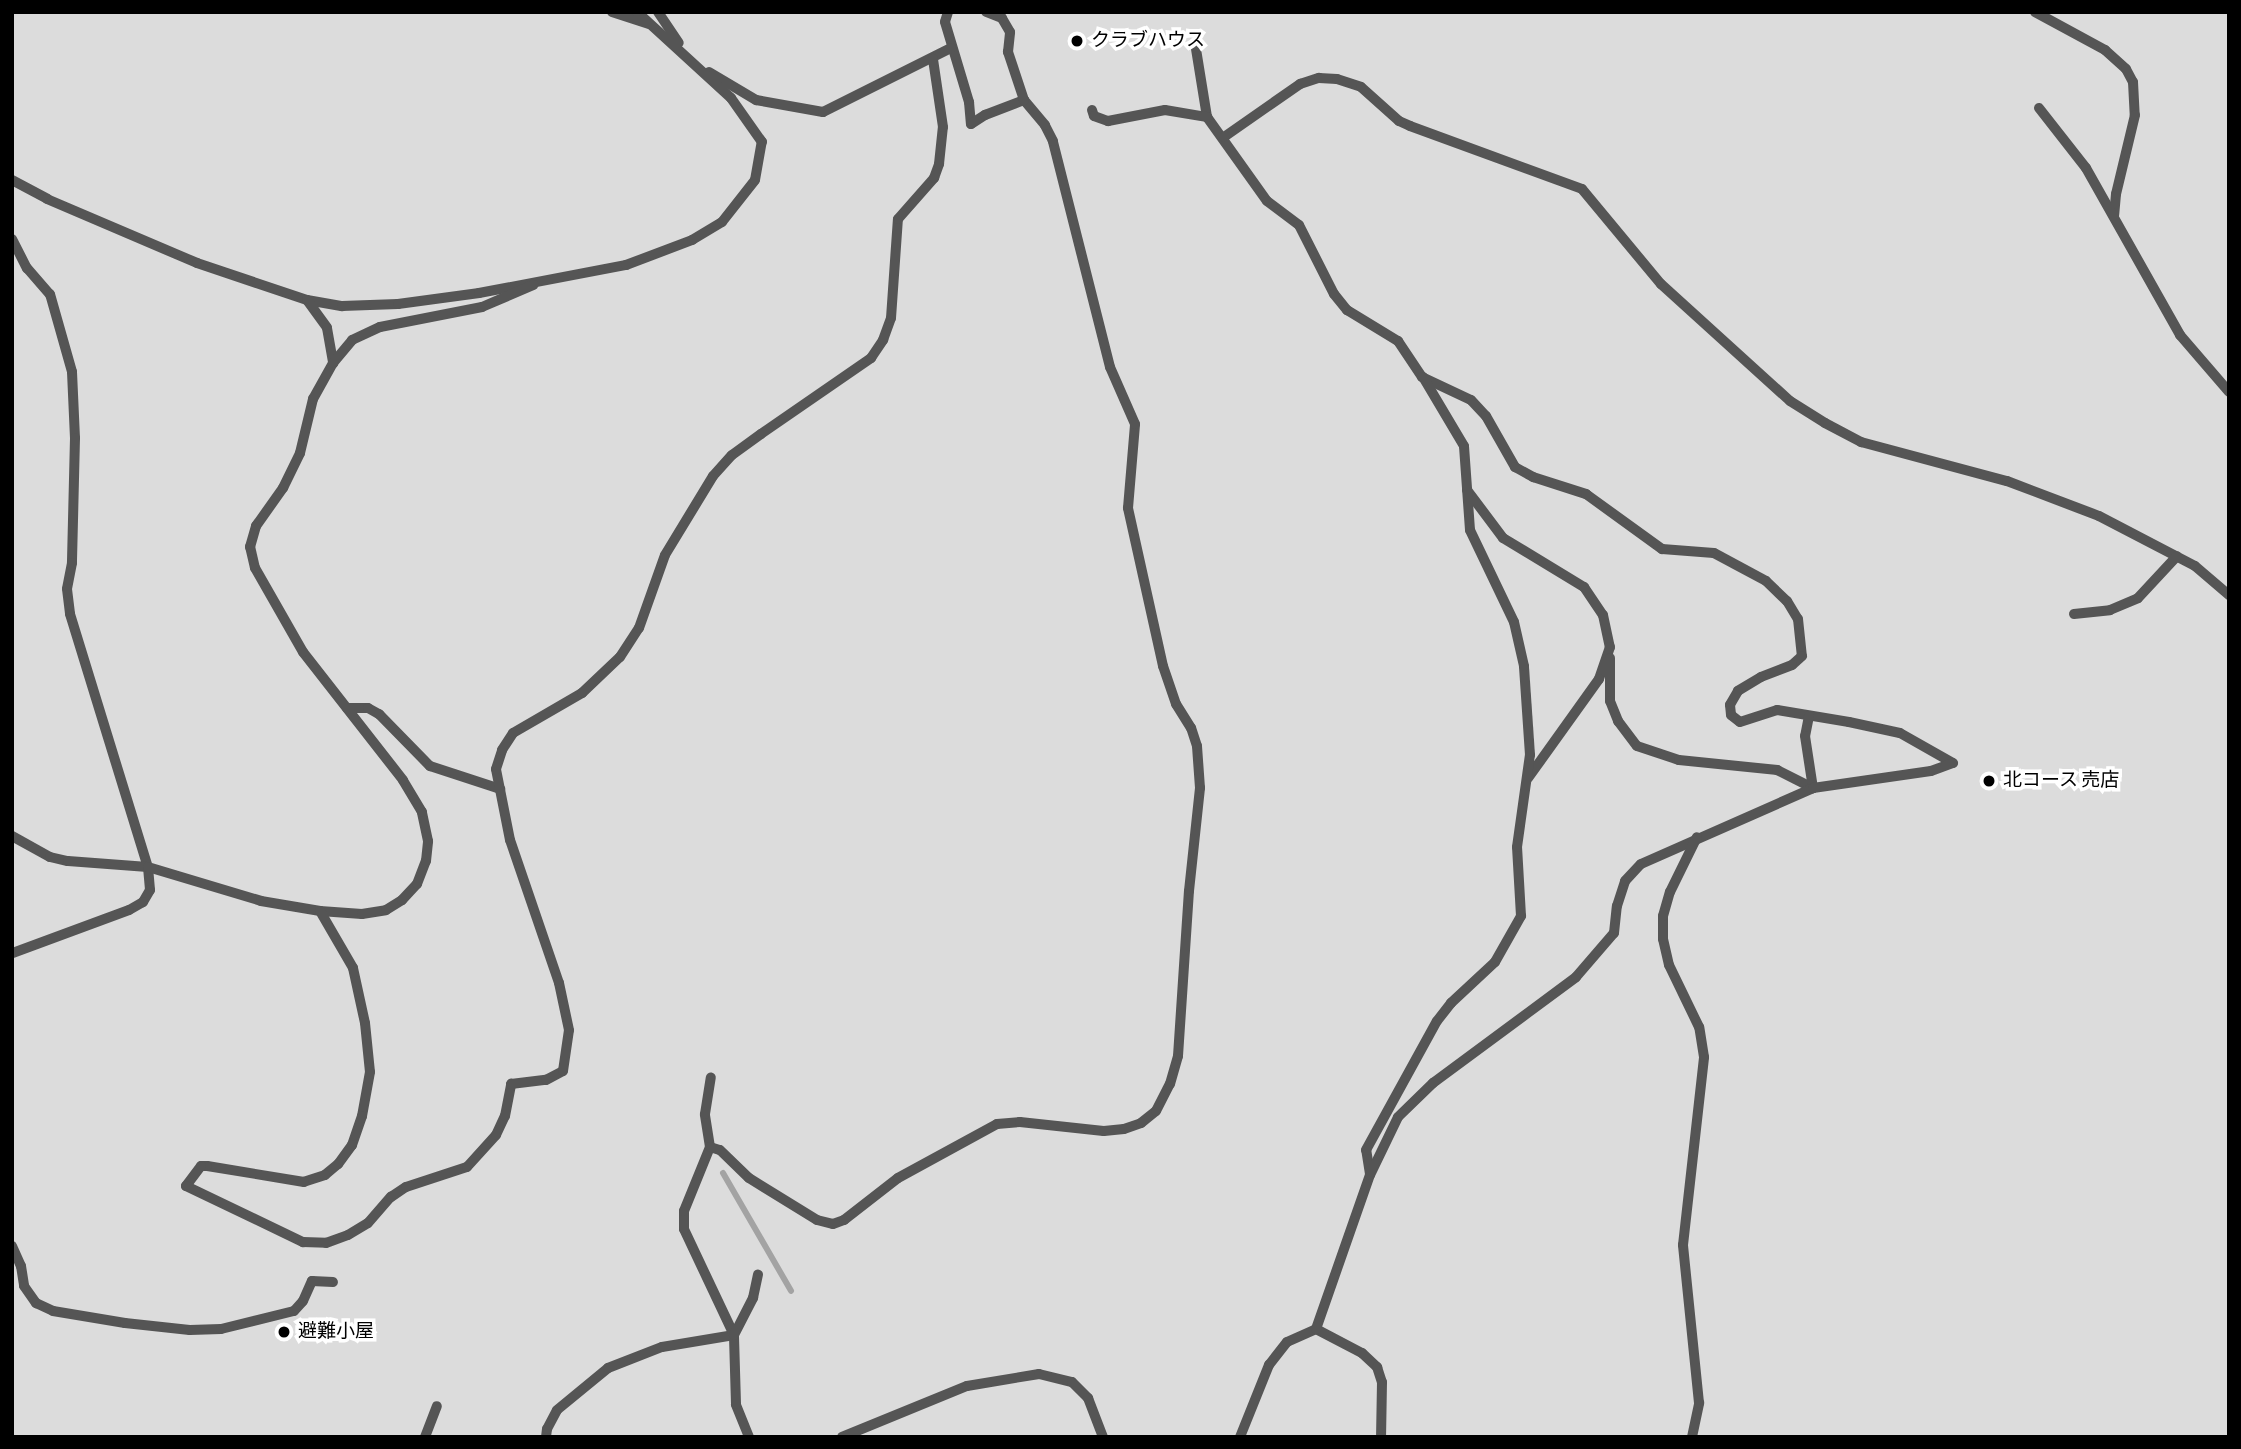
<!DOCTYPE html>
<html>
<head>
<meta charset="utf-8">
<style>
  body { margin:0 }
  #map { position:relative; width:2241px; height:1449px; overflow:hidden; background:#fff; font-family:"Alegreya Sans","Noto Sans JP",sans-serif }
  div>[style] { position:absolute }
  [style*='--x'] { left:calc(var(--x)*1px); top:calc(var(--y)*1px); width:calc(var(--w)*1px); rotate:calc(var(--a)*1deg) }
  .green>* { inset:0; background:#dcdcdc; transform-origin:0 0 }
  .stream>* { height:6px; margin:-3px; padding:0 3px; transform-origin:3px; border-radius:3px; background:#a3a3a3 }
  .lane>* { height:10px; margin:-5px; padding:0 5px; transform-origin:5px; border-radius:5px; background:#555 }
  .dots>* { width:19px; height:19px; translate:-50% -50%; box-sizing:border-box; border:4px solid #fff; border-radius:50% }
  span { translate:-50% -50%; white-space:nowrap; text-align:center; line-height:1.15; -webkit-text-stroke:7px #fff; paint-order:stroke }
  .poi-label { font-size:19px; color:#000 }
  .left { translate:0 -50%; text-align:left }
  .frame { position:absolute; inset:0; border:14px solid #000; pointer-events:none }
</style>
</head>
<body>
<div id="map">
  <div class="green">
    <div style="left:12px;top:12px;width:2217px;height:1425px"></div>
  </div>
  <div class="stream">
    <div style="--x:723;--y:1173;--w:136;--a:60"></div>
  </div>
  <div class="lane">
    <div style="--x:612;--y:12;--w:38;--a:18"></div>
    <div style="--x:658;--y:12;--w:37;--a:56"></div>
    <div style="--x:948;--y:12;--w:10;--a:107"></div>
    <div style="--x:945;--y:22;--w:84;--a:73.3"></div>
    <div style="--x:969;--y:102;--w:22;--a:85"></div>
    <div style="--x:971;--y:124;--w:17;--a:-33"></div>
    <div style="--x:985;--y:115;--w:42;--a:-21"></div>
    <div style="--x:2035;--y:12;--w:80;--a:28.5"></div>
    <div style="--x:2105;--y:50;--w:28;--a:42"></div>
    <div style="--x:2126;--y:69;--w:15;--a:62"></div>
    <div style="--x:2133;--y:82;--w:33;--a:87"></div>
    <div style="--x:2135;--y:115;--w:81;--a:103.5"></div>
    <div style="--x:2116;--y:194;--w:21;--a:95"></div>
    <div style="--x:1196;--y:49;--w:69;--a:80.8"></div>
    <div style="--x:1207;--y:117;--w:103;--a:54.5"></div>
    <div style="--x:1267;--y:201;--w:40;--a:37"></div>
    <div style="--x:1299;--y:225;--w:77;--a:63.1"></div>
    <div style="--x:1334;--y:294;--w:21;--a:51"></div>
    <div style="--x:1347;--y:310;--w:60;--a:31.3"></div>
    <div style="--x:1398;--y:341;--w:43;--a:56.3"></div>
    <div style="--x:1422;--y:377;--w:54;--a:25.1"></div>
    <div style="--x:1471;--y:400;--w:22;--a:47"></div>
    <div style="--x:1486;--y:416;--w:59;--a:60.4"></div>
    <div style="--x:1515;--y:467;--w:21;--a:29"></div>
    <div style="--x:1533;--y:477;--w:56;--a:17.8"></div>
    <div style="--x:1586;--y:494;--w:94;--a:35.9"></div>
    <div style="--x:1662;--y:549;--w:52;--a:4.4"></div>
    <div style="--x:1714;--y:553;--w:59;--a:28.3"></div>
    <div style="--x:1766;--y:581;--w:29;--a:44"></div>
    <div style="--x:1787;--y:601;--w:21;--a:59"></div>
    <div style="--x:1798;--y:619;--w:37;--a:84"></div>
    <div style="--x:1802;--y:656;--w:13;--a:138"></div>
    <div style="--x:1792;--y:665;--w:33;--a:159"></div>
    <div style="--x:1761;--y:677;--w:27;--a:149"></div>
    <div style="--x:1738;--y:691;--w:16;--a:120"></div>
    <div style="--x:1730;--y:705;--w:10;--a:84"></div>
    <div style="--x:1731;--y:715;--w:11;--a:38"></div>
    <div style="--x:1740;--y:722;--w:39;--a:-18"></div>
    <div style="--x:1777;--y:710;--w:73;--a:9.5"></div>
    <div style="--x:1849;--y:722;--w:52;--a:12.2"></div>
    <div style="--x:1900;--y:733;--w:61;--a:29.5"></div>
    <div style="--x:709;--y:72;--w:55;--a:30.8"></div>
    <div style="--x:756;--y:100;--w:68;--a:10.2"></div>
    <div style="--x:823;--y:112;--w:143;--a:-26.6"></div>
    <div style="--x:2039;--y:108;--w:76;--a:51.9"></div>
    <div style="--x:2086;--y:168;--w:192;--a:60.6"></div>
    <div style="--x:2180;--y:335;--w:75;--a:49.3"></div>
    <div style="--x:1092;--y:110;--w:6;--a:72"></div>
    <div style="--x:1094;--y:116;--w:15;--a:20"></div>
    <div style="--x:1108;--y:121;--w:58;--a:-10.9"></div>
    <div style="--x:1165;--y:110;--w:43;--a:9.5"></div>
    <div style="--x:1224;--y:137;--w:93;--a:-34.9"></div>
    <div style="--x:1300;--y:84;--w:20;--a:-18"></div>
    <div style="--x:1319;--y:78;--w:18;--a:3"></div>
    <div style="--x:1337;--y:79;--w:25;--a:18"></div>
    <div style="--x:1361;--y:87;--w:51;--a:41.8"></div>
    <div style="--x:1399;--y:121;--w:12;--a:24"></div>
    <div style="--x:1410;--y:126;--w:183;--a:20.1"></div>
    <div style="--x:1582;--y:189;--w:124;--a:50.3"></div>
    <div style="--x:1661;--y:284;--w:174;--a:42.2"></div>
    <div style="--x:1790;--y:401;--w:41;--a:32.2"></div>
    <div style="--x:1825;--y:423;--w:41;--a:27.8"></div>
    <div style="--x:1861;--y:442;--w:151;--a:15"></div>
    <div style="--x:2007;--y:481;--w:98;--a:20.8"></div>
    <div style="--x:2099;--y:516;--w:108;--a:27.5"></div>
    <div style="--x:2195;--y:566;--w:45;--a:40.5"></div>
    <div style="--x:12;--y:180;--w:40;--a:28"></div>
    <div style="--x:47;--y:199;--w:163;--a:23.1"></div>
    <div style="--x:197;--y:263;--w:116;--a:18.6"></div>
    <div style="--x:307;--y:300;--w:36;--a:10"></div>
    <div style="--x:342;--y:306;--w:56;--a:-2"></div>
    <div style="--x:398;--y:304;--w:82;--a:-7.7"></div>
    <div style="--x:479;--y:293;--w:150;--a:-10.8"></div>
    <div style="--x:626;--y:265;--w:71;--a:-20.7"></div>
    <div style="--x:692;--y:240;--w:35;--a:-31"></div>
    <div style="--x:722;--y:222;--w:53;--a:-51.8"></div>
    <div style="--x:755;--y:180;--w:39;--a:-80"></div>
    <div style="--x:762;--y:142;--w:54;--a:-125.2"></div>
    <div style="--x:731;--y:98;--w:127;--a:-137.5"></div>
    <div style="--x:12;--y:239;--w:33;--a:63"></div>
    <div style="--x:27;--y:268;--w:35;--a:49"></div>
    <div style="--x:50;--y:294;--w:81;--a:74.2"></div>
    <div style="--x:72;--y:372;--w:66;--a:87.4"></div>
    <div style="--x:75;--y:438;--w:125;--a:91.4"></div>
    <div style="--x:72;--y:563;--w:26;--a:101"></div>
    <div style="--x:67;--y:589;--w:25;--a:83"></div>
    <div style="--x:70;--y:614;--w:265;--a:72.9"></div>
    <div style="--x:148;--y:867;--w:23;--a:85"></div>
    <div style="--x:150;--y:890;--w:14;--a:120"></div>
    <div style="--x:143;--y:902;--w:16;--a:150"></div>
    <div style="--x:129;--y:910;--w:124;--a:159.7"></div>
    <div style="--x:307;--y:300;--w:34;--a:54"></div>
    <div style="--x:327;--y:328;--w:36;--a:80"></div>
    <div style="--x:1467;--y:490;--w:60;--a:53.1"></div>
    <div style="--x:1503;--y:538;--w:95;--a:31.2"></div>
    <div style="--x:1584;--y:587;--w:34;--a:56"></div>
    <div style="--x:1603;--y:615;--w:33;--a:78"></div>
    <div style="--x:1610;--y:647;--w:34;--a:109"></div>
    <div style="--x:1599;--y:679;--w:122;--a:125.6"></div>
    <div style="--x:2074;--y:614;--w:36;--a:-6"></div>
    <div style="--x:2110;--y:610;--w:30;--a:-23"></div>
    <div style="--x:2138;--y:598;--w:57;--a:-47.1"></div>
    <div style="--x:1610;--y:658;--w:43;--a:90"></div>
    <div style="--x:1610;--y:701;--w:22;--a:68"></div>
    <div style="--x:1618;--y:721;--w:31;--a:53"></div>
    <div style="--x:1637;--y:746;--w:44;--a:18.4"></div>
    <div style="--x:1679;--y:760;--w:99;--a:5.8"></div>
    <div style="--x:1777;--y:770;--w:40;--a:26.6"></div>
    <div style="--x:347;--y:708;--w:21;--a:0"></div>
    <div style="--x:368;--y:708;--w:13;--a:29"></div>
    <div style="--x:379;--y:714;--w:73;--a:45.6"></div>
    <div style="--x:430;--y:766;--w:74;--a:18.2"></div>
    <div style="--x:1809;--y:716;--w:20;--a:101"></div>
    <div style="--x:1805;--y:736;--w:53;--a:81.3"></div>
    <div style="--x:12;--y:836;--w:43;--a:28.9"></div>
    <div style="--x:50;--y:857;--w:18;--a:13"></div>
    <div style="--x:68;--y:861;--w:80;--a:4.3"></div>
    <div style="--x:148;--y:867;--w:118;--a:16.7"></div>
    <div style="--x:261;--y:901;--w:60;--a:9.6"></div>
    <div style="--x:320;--y:911;--w:42;--a:4.1"></div>
    <div style="--x:362;--y:914;--w:24;--a:-9"></div>
    <div style="--x:386;--y:910;--w:19;--a:-32"></div>
    <div style="--x:402;--y:900;--w:22;--a:-47"></div>
    <div style="--x:417;--y:884;--w:25;--a:-69"></div>
    <div style="--x:426;--y:861;--w:20;--a:-84"></div>
    <div style="--x:428;--y:841;--w:30;--a:-102"></div>
    <div style="--x:422;--y:812;--w:37;--a:-121"></div>
    <div style="--x:403;--y:780;--w:162;--a:-128"></div>
    <div style="--x:303;--y:652;--w:97;--a:-119.7"></div>
    <div style="--x:255;--y:568;--w:22;--a:-103"></div>
    <div style="--x:250;--y:547;--w:22;--a:-74"></div>
    <div style="--x:256;--y:526;--w:47;--a:-54.6"></div>
    <div style="--x:283;--y:488;--w:39;--a:-64"></div>
    <div style="--x:300;--y:453;--w:56;--a:-76.5"></div>
    <div style="--x:313;--y:399;--w:41;--a:-60.9"></div>
    <div style="--x:333;--y:363;--w:30;--a:-50"></div>
    <div style="--x:352;--y:340;--w:31;--a:-25"></div>
    <div style="--x:380;--y:327;--w:104;--a:-11.1"></div>
    <div style="--x:482;--y:307;--w:56;--a:-23.3"></div>
    <div style="--x:320;--y:911;--w:66;--a:59.9"></div>
    <div style="--x:353;--y:968;--w:56;--a:77.7"></div>
    <div style="--x:365;--y:1023;--w:49;--a:84.2"></div>
    <div style="--x:370;--y:1072;--w:45;--a:100.3"></div>
    <div style="--x:362;--y:1116;--w:31;--a:109"></div>
    <div style="--x:352;--y:1145;--w:24;--a:126"></div>
    <div style="--x:338;--y:1164;--w:17;--a:140"></div>
    <div style="--x:325;--y:1175;--w:22;--a:162"></div>
    <div style="--x:304;--y:1182;--w:98;--a:-170.6"></div>
    <div style="--x:207;--y:1166;--w:6;--a:180"></div>
    <div style="--x:201;--y:1166;--w:25;--a:127"></div>
    <div style="--x:186;--y:1186;--w:130;--a:25.6"></div>
    <div style="--x:303;--y:1242;--w:23;--a:2"></div>
    <div style="--x:326;--y:1243;--w:23;--a:-20"></div>
    <div style="--x:348;--y:1235;--w:23;--a:-31"></div>
    <div style="--x:368;--y:1223;--w:35;--a:-49"></div>
    <div style="--x:391;--y:1197;--w:18;--a:-34"></div>
    <div style="--x:406;--y:1187;--w:64;--a:-18.2"></div>
    <div style="--x:467;--y:1167;--w:43;--a:-47.8"></div>
    <div style="--x:496;--y:1135;--w:21;--a:-65"></div>
    <div style="--x:505;--y:1116;--w:33;--a:-79"></div>
    <div style="--x:511;--y:1084;--w:35;--a:-7"></div>
    <div style="--x:546;--y:1080;--w:19;--a:-28"></div>
    <div style="--x:563;--y:1071;--w:41;--a:-81.7"></div>
    <div style="--x:569;--y:1030;--w:48;--a:-102"></div>
    <div style="--x:559;--y:983;--w:151;--a:-108.9"></div>
    <div style="--x:510;--y:840;--w:72;--a:-101.2"></div>
    <div style="--x:496;--y:769;--w:20;--a:-72"></div>
    <div style="--x:502;--y:750;--w:20;--a:-57"></div>
    <div style="--x:513;--y:733;--w:80;--a:-30.1"></div>
    <div style="--x:582;--y:693;--w:52;--a:-43.5"></div>
    <div style="--x:620;--y:657;--w:35;--a:-57"></div>
    <div style="--x:639;--y:628;--w:77;--a:-70.4"></div>
    <div style="--x:665;--y:555;--w:92;--a:-58.7"></div>
    <div style="--x:713;--y:476;--w:28;--a:-48"></div>
    <div style="--x:732;--y:455;--w:36;--a:-36"></div>
    <div style="--x:761;--y:434;--w:134;--a:-34.6"></div>
    <div style="--x:871;--y:358;--w:22;--a:-56"></div>
    <div style="--x:883;--y:340;--w:23;--a:-70"></div>
    <div style="--x:891;--y:318;--w:99;--a:-86"></div>
    <div style="--x:898;--y:219;--w:55;--a:-48.7"></div>
    <div style="--x:934;--y:178;--w:15;--a:-70"></div>
    <div style="--x:939;--y:164;--w:37;--a:-84"></div>
    <div style="--x:943;--y:127;--w:69;--a:-98.4"></div>
    <div style="--x:710;--y:1147;--w:33;--a:-99"></div>
    <div style="--x:705;--y:1114;--w:37;--a:-81"></div>
    <div style="--x:1370;--y:1174;--w:24;--a:-99"></div>
    <div style="--x:1366;--y:1150;--w:147;--a:-61.2"></div>
    <div style="--x:1437;--y:1021;--w:23;--a:-52"></div>
    <div style="--x:1451;--y:1003;--w:60;--a:-43"></div>
    <div style="--x:1495;--y:962;--w:53;--a:-60.5"></div>
    <div style="--x:1521;--y:916;--w:69;--a:-93.3"></div>
    <div style="--x:1517;--y:847;--w:93;--a:-82"></div>
    <div style="--x:1530;--y:755;--w:89;--a:-93.9"></div>
    <div style="--x:1524;--y:666;--w:45;--a:-102.8"></div>
    <div style="--x:1514;--y:622;--w:102;--a:-115.6"></div>
    <div style="--x:1470;--y:530;--w:84;--a:-94.1"></div>
    <div style="--x:1464;--y:446;--w:80;--a:-120.7"></div>
    <div style="--x:12;--y:1246;--w:22;--a:66"></div>
    <div style="--x:21;--y:1266;--w:20;--a:81"></div>
    <div style="--x:24;--y:1286;--w:21;--a:55"></div>
    <div style="--x:36;--y:1303;--w:19;--a:25"></div>
    <div style="--x:53;--y:1311;--w:73;--a:9.5"></div>
    <div style="--x:125;--y:1323;--w:65;--a:6.1"></div>
    <div style="--x:190;--y:1330;--w:31;--a:-2"></div>
    <div style="--x:221;--y:1329;--w:75;--a:-13.9"></div>
    <div style="--x:294;--y:1311;--w:13;--a:-48"></div>
    <div style="--x:303;--y:1301;--w:22;--a:-66"></div>
    <div style="--x:312;--y:1281;--w:21;--a:3"></div>
    <div style="--x:1316;--y:1329;--w:52;--a:27.6"></div>
    <div style="--x:1362;--y:1353;--w:21;--a:43"></div>
    <div style="--x:1377;--y:1367;--w:16;--a:72"></div>
    <div style="--x:1382;--y:1382;--w:55;--a:91"></div>
    <div style="--x:425;--y:1437;--w:33;--a:-69"></div>
    <div style="--x:546;--y:1437;--w:8;--a:-83"></div>
    <div style="--x:547;--y:1429;--w:21;--a:-62"></div>
    <div style="--x:557;--y:1410;--w:66;--a:-39.5"></div>
    <div style="--x:608;--y:1368;--w:58;--a:-21.3"></div>
    <div style="--x:662;--y:1347;--w:73;--a:-9.5"></div>
    <div style="--x:734;--y:1335;--w:117;--a:-115.3"></div>
    <div style="--x:684;--y:1229;--w:18;--a:-90"></div>
    <div style="--x:684;--y:1211;--w:69;--a:-67.9"></div>
    <div style="--x:710;--y:1147;--w:10;--a:17"></div>
    <div style="--x:720;--y:1150;--w:40;--a:44"></div>
    <div style="--x:749;--y:1178;--w:80;--a:31.7"></div>
    <div style="--x:817;--y:1220;--w:16;--a:14"></div>
    <div style="--x:833;--y:1224;--w:12;--a:-20"></div>
    <div style="--x:844;--y:1220;--w:68;--a:-37.9"></div>
    <div style="--x:898;--y:1178;--w:113;--a:-28.6"></div>
    <div style="--x:997;--y:1124;--w:23;--a:-5"></div>
    <div style="--x:1020;--y:1122;--w:84;--a:6.1"></div>
    <div style="--x:1104;--y:1131;--w:20;--a:-6"></div>
    <div style="--x:1124;--y:1129;--w:18;--a:-19"></div>
    <div style="--x:1141;--y:1123;--w:19;--a:-39"></div>
    <div style="--x:1156;--y:1111;--w:30;--a:-63"></div>
    <div style="--x:1170;--y:1084;--w:29;--a:-74"></div>
    <div style="--x:1178;--y:1056;--w:165;--a:-86.2"></div>
    <div style="--x:1189;--y:891;--w:104;--a:-83.9"></div>
    <div style="--x:1200;--y:788;--w:42;--a:-94.1"></div>
    <div style="--x:1197;--y:746;--w:19;--a:-108"></div>
    <div style="--x:1191;--y:728;--w:28;--a:-122"></div>
    <div style="--x:1176;--y:704;--w:40;--a:-108.9"></div>
    <div style="--x:1163;--y:666;--w:162;--a:-102.5"></div>
    <div style="--x:1128;--y:508;--w:84;--a:-85.2"></div>
    <div style="--x:1135;--y:424;--w:62;--a:-113.7"></div>
    <div style="--x:1110;--y:367;--w:233;--a:-104.2"></div>
    <div style="--x:1053;--y:141;--w:18;--a:-117"></div>
    <div style="--x:1045;--y:125;--w:33;--a:-130"></div>
    <div style="--x:1024;--y:100;--w:51;--a:-108.4"></div>
    <div style="--x:1008;--y:52;--w:20;--a:-84"></div>
    <div style="--x:1010;--y:32;--w:16;--a:-120"></div>
    <div style="--x:1002;--y:18;--w:17;--a:-159"></div>
    <div style="--x:749;--y:1437;--w:35;--a:-112"></div>
    <div style="--x:736;--y:1404;--w:69;--a:-91.7"></div>
    <div style="--x:734;--y:1335;--w:42;--a:-62.8"></div>
    <div style="--x:753;--y:1298;--w:24;--a:-78"></div>
    <div style="--x:842;--y:1437;--w:135;--a:-22.2"></div>
    <div style="--x:967;--y:1386;--w:73;--a:-9.5"></div>
    <div style="--x:1039;--y:1374;--w:34;--a:14"></div>
    <div style="--x:1072;--y:1382;--w:23;--a:45"></div>
    <div style="--x:1088;--y:1398;--w:42;--a:69"></div>
    <div style="--x:1240;--y:1437;--w:78;--a:-68.1"></div>
    <div style="--x:1269;--y:1365;--w:29;--a:-52"></div>
    <div style="--x:1287;--y:1342;--w:32;--a:-24"></div>
    <div style="--x:1316;--y:1329;--w:163;--a:-70.7"></div>
    <div style="--x:1370;--y:1175;--w:64;--a:-64.2"></div>
    <div style="--x:1398;--y:1117;--w:49;--a:-44.2"></div>
    <div style="--x:1433;--y:1083;--w:178;--a:-36.5"></div>
    <div style="--x:1576;--y:977;--w:58;--a:-49.2"></div>
    <div style="--x:1614;--y:933;--w:27;--a:-84"></div>
    <div style="--x:1617;--y:906;--w:26;--a:-72"></div>
    <div style="--x:1625;--y:881;--w:23;--a:-47"></div>
    <div style="--x:1641;--y:864;--w:188;--a:-23.8"></div>
    <div style="--x:1813;--y:788;--w:119;--a:-8.2"></div>
    <div style="--x:1931;--y:771;--w:23;--a:-20"></div>
    <div style="--x:1692;--y:1437;--w:35;--a:-78"></div>
    <div style="--x:1699;--y:1403;--w:159;--a:-95.8"></div>
    <div style="--x:1683;--y:1245;--w:189;--a:-83.6"></div>
    <div style="--x:1704;--y:1057;--w:30;--a:-99"></div>
    <div style="--x:1699;--y:1027;--w:69;--a:-115.8"></div>
    <div style="--x:1669;--y:965;--w:27;--a:-103"></div>
    <div style="--x:1663;--y:939;--w:23;--a:-90"></div>
    <div style="--x:1663;--y:916;--w:25;--a:-74"></div>
    <div style="--x:1670;--y:892;--w:61;--a:-63.9"></div>
  </div>
  <div class="dots">
    <div style="left:1077px;top:41px;background:#000"></div>
    <div style="left:1989px;top:781px;background:#000"></div>
    <div style="left:284px;top:1332px;background:#000"></div>
  </div>
  <div class="poi-label">
    <span class="left" style="left:1091px;top:41px">クラブハウス</span>
    <span class="left" style="left:2003px;top:781px">北コース 売店</span>
    <span class="left" style="left:298px;top:1332px">避難小屋</span>
  </div>
  <div class="frame"></div>
</div>
</body>
</html>
